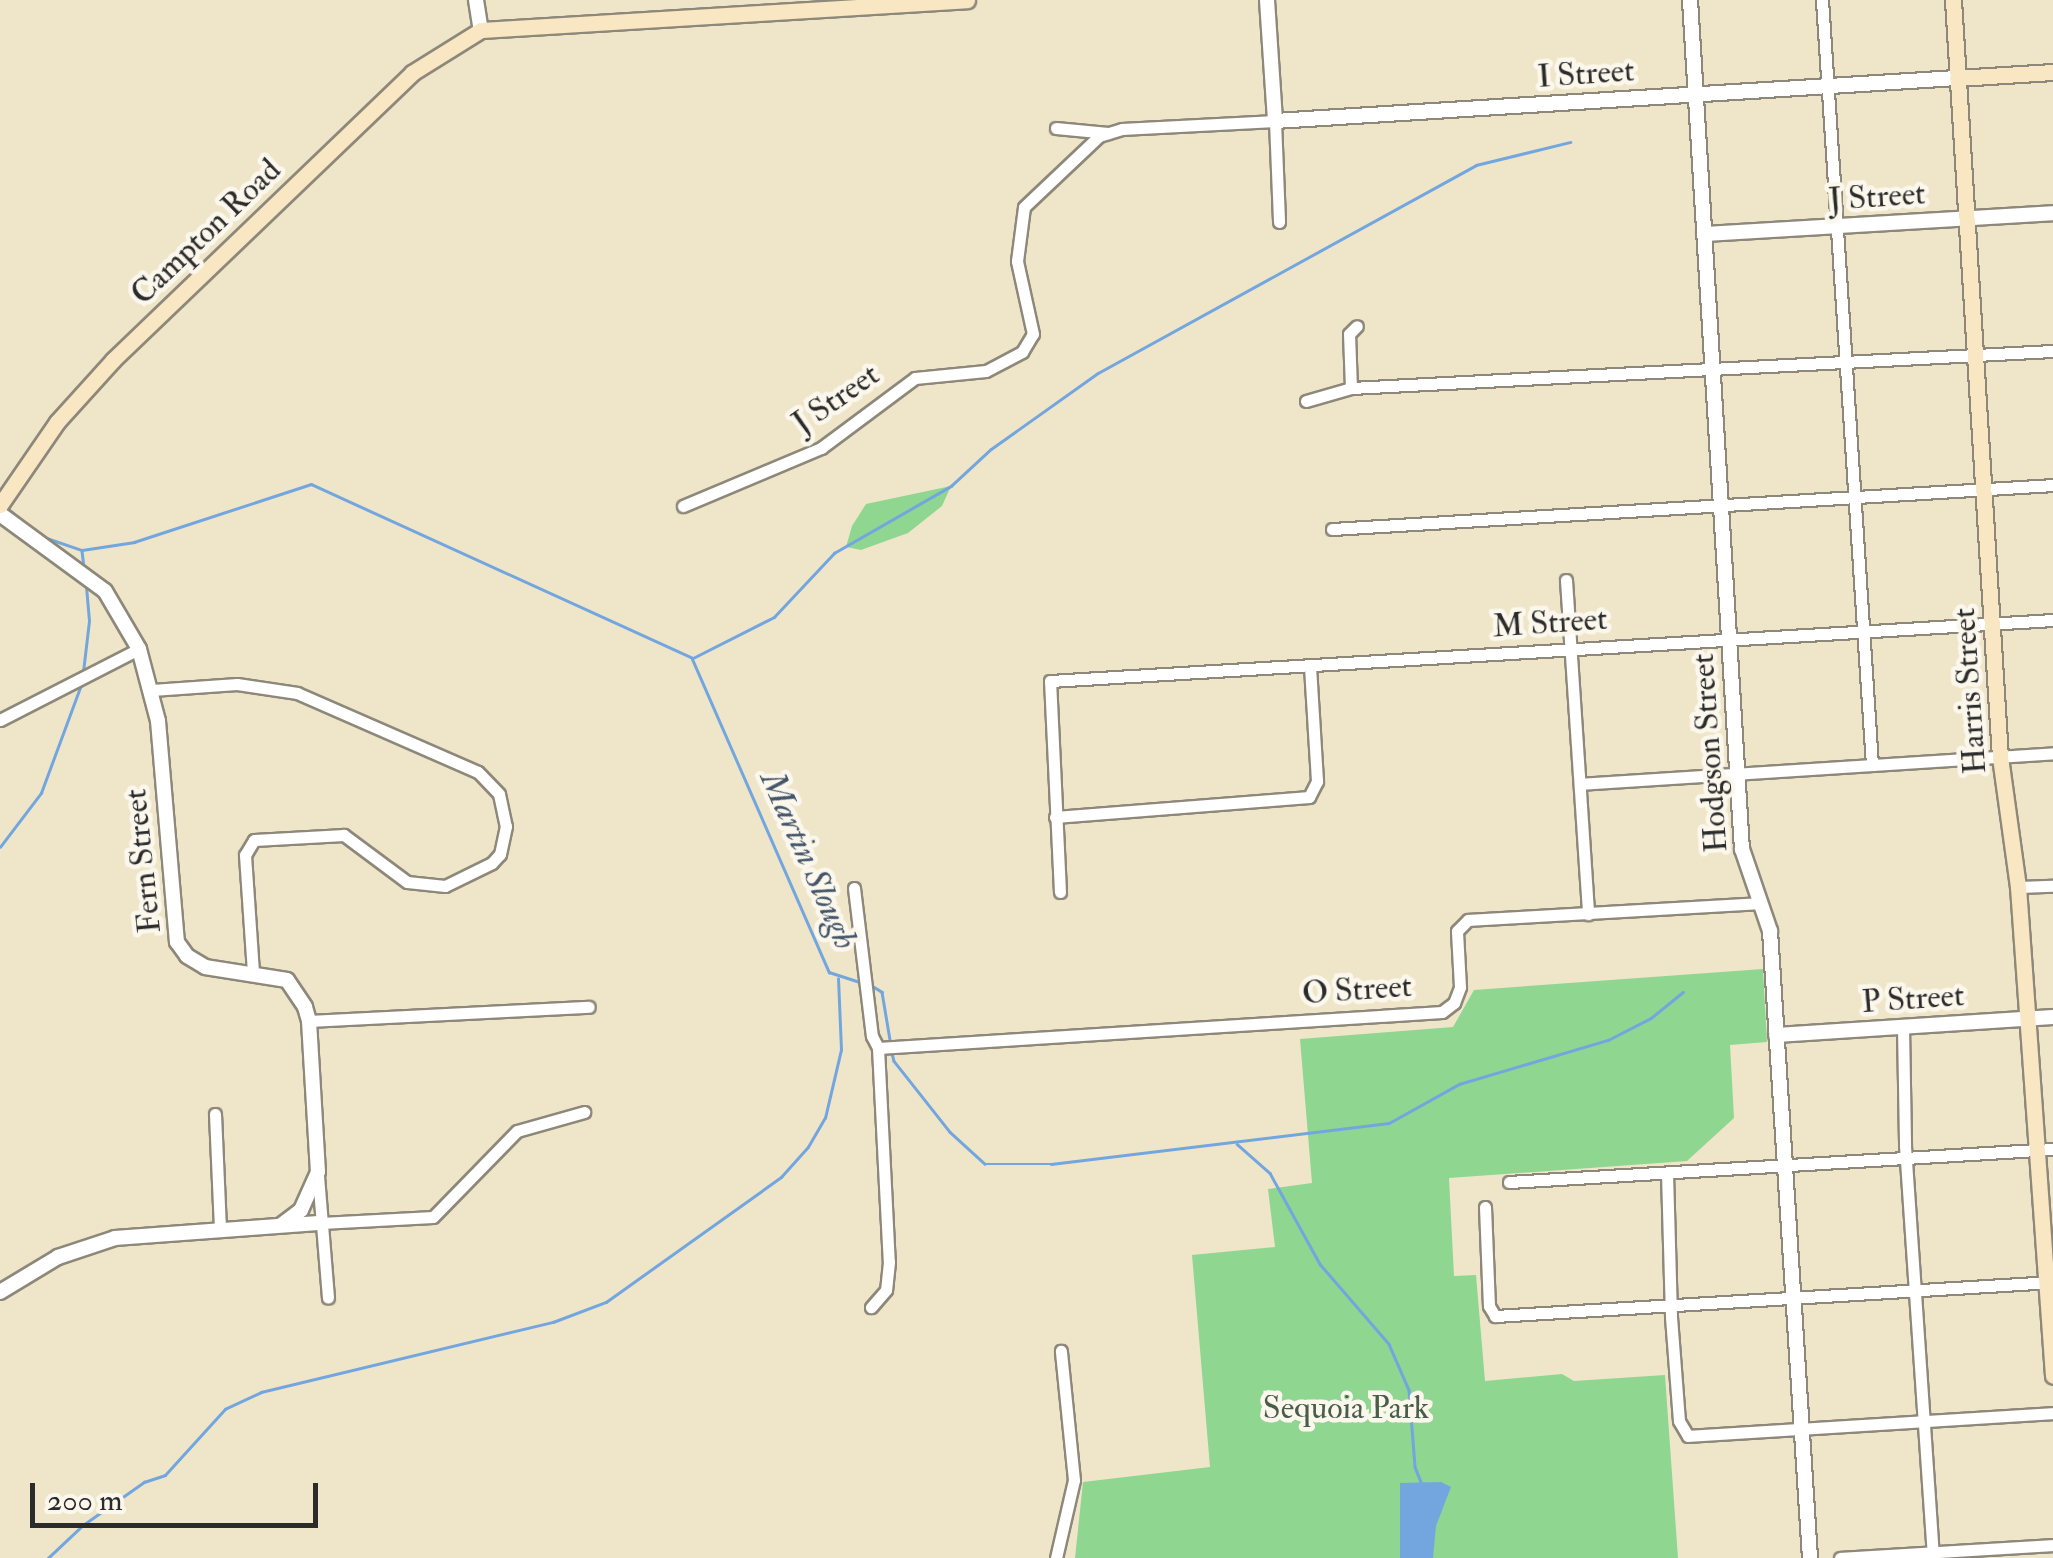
<!DOCTYPE html>
<html>
<head>
<meta charset="utf-8">
<style>
  body { margin:0 }
  #map { position:relative; width:2053px; height:1558px; overflow:hidden; background:#efe6c9; font-family:"IM FELL Double Pica",serif }
  div>[style] { position:absolute }
  .green>* { inset:0; background:#8fd691 }
  .water>* { inset:0; background:#73a6df }
  .stream>* { height:2.5px; margin:-1.25px; padding:0 1.25px; transform-origin:1.25px; border-radius:1.25px; background:#73a6df }
  .roads { filter:drop-shadow(2px 0 #8d887a) drop-shadow(-2px 0 #8d887a) drop-shadow(0 2px #8d887a) drop-shadow(0 -2px #8d887a) }
  .minor>* { height:11px; margin:-5.5px; padding:0 5.5px; transform-origin:5.5px; border-radius:5.5px; background:#fff }
  .tertiary>* { height:14px; margin:-7px; padding:0 7px; transform-origin:7px; border-radius:7px; background:#fff }
  .secondary>* { height:15px; margin:-7.5px; padding:0 7.5px; transform-origin:7.5px; border-radius:7.5px; background:#f9e7c3 }
  span { translate:-50% -50%; white-space:nowrap; text-align:center; line-height:1.15; -webkit-text-stroke:9px #fbf7ec; paint-order:stroke }
  .street-label { font-size:32px; color:#2b2b2b }
  .park-label { font-size:32px; color:#495e4a }
  .water-label { font-size:35px; color:#44566a; font-style:italic }
  .scale { position:absolute; left:30px; top:1483px; width:288px; height:45px; box-sizing:border-box; border:5px solid #2b2b2b; border-top:0; padding-left:12px; font-size:30px; line-height:35px; white-space:nowrap; color:#2b2b2b; -webkit-text-stroke:8px #fbf7ec; paint-order:stroke }
</style>
</head>
<body>
<div id="map">
  <div class="green">
    <i style="clip-path:polygon(951px 486px,942px 506px,908px 533px,861px 550px,846px 547px,852px 526px,866px 504px)"></i>
    <i style="clip-path:polygon(1763px 969px,1767px 1042px,1730px 1045px,1734px 1118px,1687px 1161px,1449px 1178px,1454px 1276px,1476px 1275px,1485px 1381px,1562px 1374px,1574px 1381px,1665px 1375px,1678px 1558px,1075px 1558px,1083px 1482px,1210px 1467px,1192px 1255px,1275px 1247px,1268px 1189px,1312px 1183px,1300px 1039px,1453px 1027px,1474px 990px)"></i>
  </div>
  <div class="water">
    <i style="clip-path:polygon(1441px 1482px,1451px 1487px,1436px 1526px,1433px 1558px,1400px 1558px,1400px 1483px)"></i>
  </div>
  <div class="stream">
    <i style="left:5px;top:506px;width:47px;rotate:39.8deg"></i>
    <i style="left:41px;top:536px;width:43px;rotate:18.9deg"></i>
    <i style="left:82px;top:550px;width:53px;rotate:-8.7deg"></i>
    <i style="left:134px;top:542px;width:186px;rotate:-18.1deg"></i>
    <i style="left:311px;top:484px;width:419px;rotate:24.5deg"></i>
    <i style="left:692px;top:658px;width:343px;rotate:66.4deg"></i>
    <i style="left:829px;top:972px;width:32px;rotate:18deg"></i>
    <i style="left:82px;top:551px;width:17px;rotate:83deg"></i>
    <i style="left:693px;top:658px;width:91px;rotate:-26.8deg"></i>
    <i style="left:774px;top:617px;width:88px;rotate:-46.8deg"></i>
    <i style="left:834px;top:553px;width:135px;rotate:-29.8deg"></i>
    <i style="left:951px;top:486px;width:54px;rotate:-42.8deg"></i>
    <i style="left:991px;top:449px;width:131px;rotate:-35.4deg"></i>
    <i style="left:1098px;top:373px;width:431px;rotate:-28.8deg"></i>
    <i style="left:1476px;top:165px;width:97px;rotate:-13.7deg"></i>
    <i style="left:83px;top:672px;width:51px;rotate:-83.3deg"></i>
    <i style="left:89px;top:621px;width:35px;rotate:-95deg"></i>
    <i style="left:0;top:847px;width:68px;rotate:-52.8deg"></i>
    <i style="left:41px;top:793px;width:115px;rotate:-69.7deg"></i>
    <i style="left:871px;top:985px;width:13px;rotate:32deg"></i>
    <i style="left:882px;top:992px;width:49px;rotate:80.5deg"></i>
    <i style="left:892px;top:1053px;width:8px;rotate:76deg"></i>
    <i style="left:894px;top:1061px;width:90px;rotate:51.7deg"></i>
    <i style="left:950px;top:1132px;width:47px;rotate:42.4deg"></i>
    <i style="left:985px;top:1164px;width:66px"></i>
    <i style="left:1051px;top:1164px;width:340px;rotate:-6.9deg"></i>
    <i style="left:1389px;top:1123px;width:80px;rotate:-29.1deg"></i>
    <i style="left:1459px;top:1084px;width:155px;rotate:-16.5deg"></i>
    <i style="left:1608px;top:1040px;width:48px;rotate:-27.1deg"></i>
    <i style="left:1651px;top:1018px;width:41px;rotate:-39.1deg"></i>
    <i style="left:1237px;top:1144px;width:44px;rotate:41.3deg"></i>
    <i style="left:1270px;top:1173px;width:104px;rotate:61.2deg"></i>
    <i style="left:1320px;top:1264px;width:106px;rotate:49.2deg"></i>
    <i style="left:1389px;top:1344px;width:50px;rotate:66.5deg"></i>
    <i style="left:1409px;top:1390px;width:77px;rotate:85.5deg"></i>
    <i style="left:1415px;top:1467px;width:16px;rotate:68deg"></i>
    <i style="left:48px;top:1558px;width:48px;rotate:-43.3deg"></i>
    <i style="left:83px;top:1525px;width:75px;rotate:-35.2deg"></i>
    <i style="left:144px;top:1482px;width:22px;rotate:-18deg"></i>
    <i style="left:165px;top:1475px;width:89px;rotate:-47.7deg"></i>
    <i style="left:225px;top:1409px;width:40px;rotate:-25deg"></i>
    <i style="left:261px;top:1392px;width:300px;rotate:-13.5deg"></i>
    <i style="left:553px;top:1322px;width:57px;rotate:-20.7deg"></i>
    <i style="left:606px;top:1302px;width:215px;rotate:-35.5deg"></i>
    <i style="left:781px;top:1177px;width:40px;rotate:-48deg"></i>
    <i style="left:808px;top:1147px;width:34px;rotate:-60deg"></i>
    <i style="left:825px;top:1118px;width:70px;rotate:-76.8deg"></i>
    <i style="left:841px;top:1050px;width:71px;rotate:-92.4deg"></i>
  </div>
  <div class="roads">
    <div class="minor">
      <i style="left:1822px;top:0;width:767px;rotate:86.26deg"></i>
      <i style="left:1056px;top:128px;width:52px;rotate:5.5deg"></i>
      <i style="left:1351px;top:388px;width:54px;rotate:-92.1deg"></i>
      <i style="left:1349px;top:334px;width:11px;rotate:-45deg"></i>
      <i style="left:1306px;top:401px;width:47px;rotate:-16.1deg"></i>
      <i style="left:1351px;top:388px;width:703px;rotate:-3.02deg"></i>
      <i style="left:683px;top:506px;width:150px;rotate:-22.8deg"></i>
      <i style="left:821px;top:448px;width:117px;rotate:-36.7deg"></i>
      <i style="left:915px;top:378px;width:71px;rotate:-5.6deg"></i>
      <i style="left:986px;top:371px;width:41px;rotate:-27.8deg"></i>
      <i style="left:1022px;top:352px;width:21px;rotate:-59deg"></i>
      <i style="left:1033px;top:334px;width:75px;rotate:-102.4deg"></i>
      <i style="left:1017px;top:261px;width:54px;rotate:-82.6deg"></i>
      <i style="left:1024px;top:207px;width:103px;rotate:-43.4deg"></i>
      <i style="left:1099px;top:136px;width:24px;rotate:-17deg"></i>
      <i style="left:1122px;top:129px;width:153px;rotate:-3deg"></i>
      <i style="left:1275px;top:121px;width:101px;rotate:87.7deg"></i>
      <i style="left:1332px;top:529px;width:722px;rotate:-3.49deg"></i>
      <i style="left:1566px;top:580px;width:335px;rotate:86.2deg"></i>
      <i style="left:152px;top:690px;width:85px;rotate:-4deg"></i>
      <i style="left:237px;top:684px;width:61px;rotate:8.5deg"></i>
      <i style="left:297px;top:693px;width:197px;rotate:23.6deg"></i>
      <i style="left:478px;top:772px;width:30px;rotate:46deg"></i>
      <i style="left:499px;top:794px;width:33px;rotate:78deg"></i>
      <i style="left:506px;top:826px;width:29px;rotate:102deg"></i>
      <i style="left:500px;top:854px;width:12px;rotate:132deg"></i>
      <i style="left:492px;top:863px;width:52px;rotate:153.9deg"></i>
      <i style="left:445px;top:886px;width:38px;rotate:-174deg"></i>
      <i style="left:407px;top:882px;width:79px;rotate:-143.3deg"></i>
      <i style="left:344px;top:835px;width:90px;rotate:176.8deg"></i>
      <i style="left:254px;top:840px;width:17px;rotate:121deg"></i>
      <i style="left:245px;top:855px;width:117px;rotate:86.1deg"></i>
      <i style="left:0;top:720px;width:156px;rotate:-27.1deg"></i>
      <i style="left:1580px;top:784px;width:474px;rotate:-3.7deg"></i>
      <i style="left:1055px;top:817px;width:255px;rotate:-4.5deg"></i>
      <i style="left:1309px;top:797px;width:18px;rotate:-63deg"></i>
      <i style="left:1317px;top:781px;width:116px;rotate:-93.5deg"></i>
      <i style="left:2018px;top:887px;width:35px;rotate:-2deg"></i>
      <i style="left:854px;top:888px;width:149px;rotate:83.1deg"></i>
      <i style="left:872px;top:1036px;width:13px;rotate:63deg"></i>
      <i style="left:878px;top:1048px;width:214px;rotate:87.1deg"></i>
      <i style="left:889px;top:1262px;width:28px;rotate:96deg"></i>
      <i style="left:886px;top:1290px;width:23px;rotate:131deg"></i>
      <i style="left:1060px;top:892px;width:211px;rotate:-92.7deg"></i>
      <i style="left:1050px;top:681px;width:1005px;rotate:-3.48deg"></i>
      <i style="left:309px;top:1021px;width:280px;rotate:-2.9deg"></i>
      <i style="left:1903px;top:1027px;width:119px;rotate:89deg"></i>
      <i style="left:1905px;top:1146px;width:413px;rotate:86.1deg"></i>
      <i style="left:878px;top:1048px;width:565px;rotate:-3.65deg"></i>
      <i style="left:1442px;top:1012px;width:15px;rotate:-37deg"></i>
      <i style="left:1454px;top:1003px;width:17px;rotate:-69deg"></i>
      <i style="left:1460px;top:987px;width:56px;rotate:-93.1deg"></i>
      <i style="left:1457px;top:931px;width:16px;rotate:-45deg"></i>
      <i style="left:1468px;top:920px;width:293px;rotate:-3.3deg"></i>
      <i style="left:215px;top:1114px;width:115px;rotate:87.5deg"></i>
      <i style="left:1667px;top:1173px;width:144px;rotate:88.4deg"></i>
      <i style="left:1671px;top:1317px;width:104px;rotate:85.6deg"></i>
      <i style="left:1679px;top:1421px;width:17px;rotate:59deg"></i>
      <i style="left:1688px;top:1436px;width:366px;rotate:-3.6deg"></i>
      <i style="left:318px;top:1176px;width:122px;rotate:85.3deg"></i>
      <i style="left:1509px;top:1182px;width:545px;rotate:-3.47deg"></i>
      <i style="left:1485px;top:1207px;width:99px;rotate:87.7deg"></i>
      <i style="left:1489px;top:1306px;width:12px;rotate:59deg"></i>
      <i style="left:1495px;top:1316px;width:559px;rotate:-3.49deg"></i>
      <i style="left:321px;top:1223px;width:112px;rotate:-3.1deg"></i>
      <i style="left:433px;top:1217px;width:120px;rotate:-45.7deg"></i>
      <i style="left:517px;top:1131px;width:70px;rotate:-15.8deg"></i>
      <i style="left:1056px;top:1558px;width:80px;rotate:-77deg"></i>
      <i style="left:1074px;top:1480px;width:130px;rotate:-95.8deg"></i>
      <i style="left:1840px;top:1558px;width:213px;rotate:-3.5deg"></i>
    </div>
    <div class="tertiary">
      <i style="left:476px;top:0;width:30px;rotate:81deg"></i>
      <i style="left:1267px;top:0;width:121px;rotate:86.2deg"></i>
      <i style="left:1275px;top:121px;width:683px;rotate:-3.61deg"></i>
      <i style="left:1690px;top:0;width:851px;rotate:86.5deg"></i>
      <i style="left:1742px;top:849px;width:87px;rotate:71.1deg"></i>
      <i style="left:1770px;top:931px;width:628px;rotate:86.35deg"></i>
      <i style="left:1704px;top:234px;width:350px;rotate:-3.4deg"></i>
      <i style="left:0;top:514px;width:130px;rotate:36.3deg"></i>
      <i style="left:105px;top:591px;width:67px;rotate:59.6deg"></i>
      <i style="left:139px;top:649px;width:74px;rotate:75.2deg"></i>
      <i style="left:158px;top:721px;width:222px;rotate:85.1deg"></i>
      <i style="left:177px;top:942px;width:17px;rotate:54deg"></i>
      <i style="left:187px;top:956px;width:21px;rotate:31deg"></i>
      <i style="left:205px;top:967px;width:83px;rotate:9deg"></i>
      <i style="left:287px;top:980px;width:32px;rotate:56deg"></i>
      <i style="left:305px;top:1007px;width:15px;rotate:74deg"></i>
      <i style="left:309px;top:1021px;width:151px;rotate:86.6deg"></i>
      <i style="left:318px;top:1172px;width:42px;rotate:114.1deg"></i>
      <i style="left:301px;top:1210px;width:25px;rotate:143deg"></i>
      <i style="left:1776px;top:1035px;width:278px;rotate:-3.7deg"></i>
      <i style="left:0;top:1292px;width:68px;rotate:-31.1deg"></i>
      <i style="left:58px;top:1257px;width:60px;rotate:-18.4deg"></i>
      <i style="left:115px;top:1238px;width:207px;rotate:-4.2deg"></i>
    </div>
    <div class="secondary">
      <i style="left:1953px;top:0;width:758px;rotate:86.45deg"></i>
      <i style="left:2000px;top:757px;width:131px;rotate:82.1deg"></i>
      <i style="left:2018px;top:887px;width:490px;rotate:85.9deg"></i>
      <i style="left:1957px;top:78px;width:96px;rotate:-3.6deg"></i>
      <i style="left:0;top:505px;width:101px;rotate:-55.5deg"></i>
      <i style="left:57px;top:422px;width:84px;rotate:-47.9deg"></i>
      <i style="left:113px;top:360px;width:414px;rotate:-43.8deg"></i>
      <i style="left:412px;top:73px;width:81px;rotate:-31.9deg"></i>
      <i style="left:481px;top:30px;width:487px;rotate:-3.5deg"></i>
    </div>
  </div>
  <div class="street-label">
    <span style="left:1586px;top:74px;rotate:-4deg">I Street</span>
    <span style="left:1877px;top:197px;rotate:-4deg">J Street</span>
    <span style="left:206px;top:232px;rotate:-44deg">Campton Road</span>
    <span style="left:836px;top:399px;rotate:-35deg">J Street</span>
    <span style="left:1550px;top:623px;rotate:-4deg">M Street</span>
    <span style="left:1970px;top:691px;rotate:-94deg">Harris Street</span>
    <span style="left:1710px;top:753px;rotate:-94deg">Hodgson Street</span>
    <span style="left:143px;top:861px;rotate:-96deg">Fern Street</span>
    <span style="left:1357px;top:990px;rotate:-4deg">O Street</span>
    <span style="left:1913px;top:999px;rotate:-4deg">P Street</span>
  </div>
  <div class="park-label">
    <span style="left:1346px;top:1408px">Sequoia Park</span>
  </div>
  <div class="water-label">
    <span style="left:809px;top:860px;rotate:66deg">Martin Slough</span>
  </div>
  <div class="scale">200 m</div>
</div>
</body>
</html>
